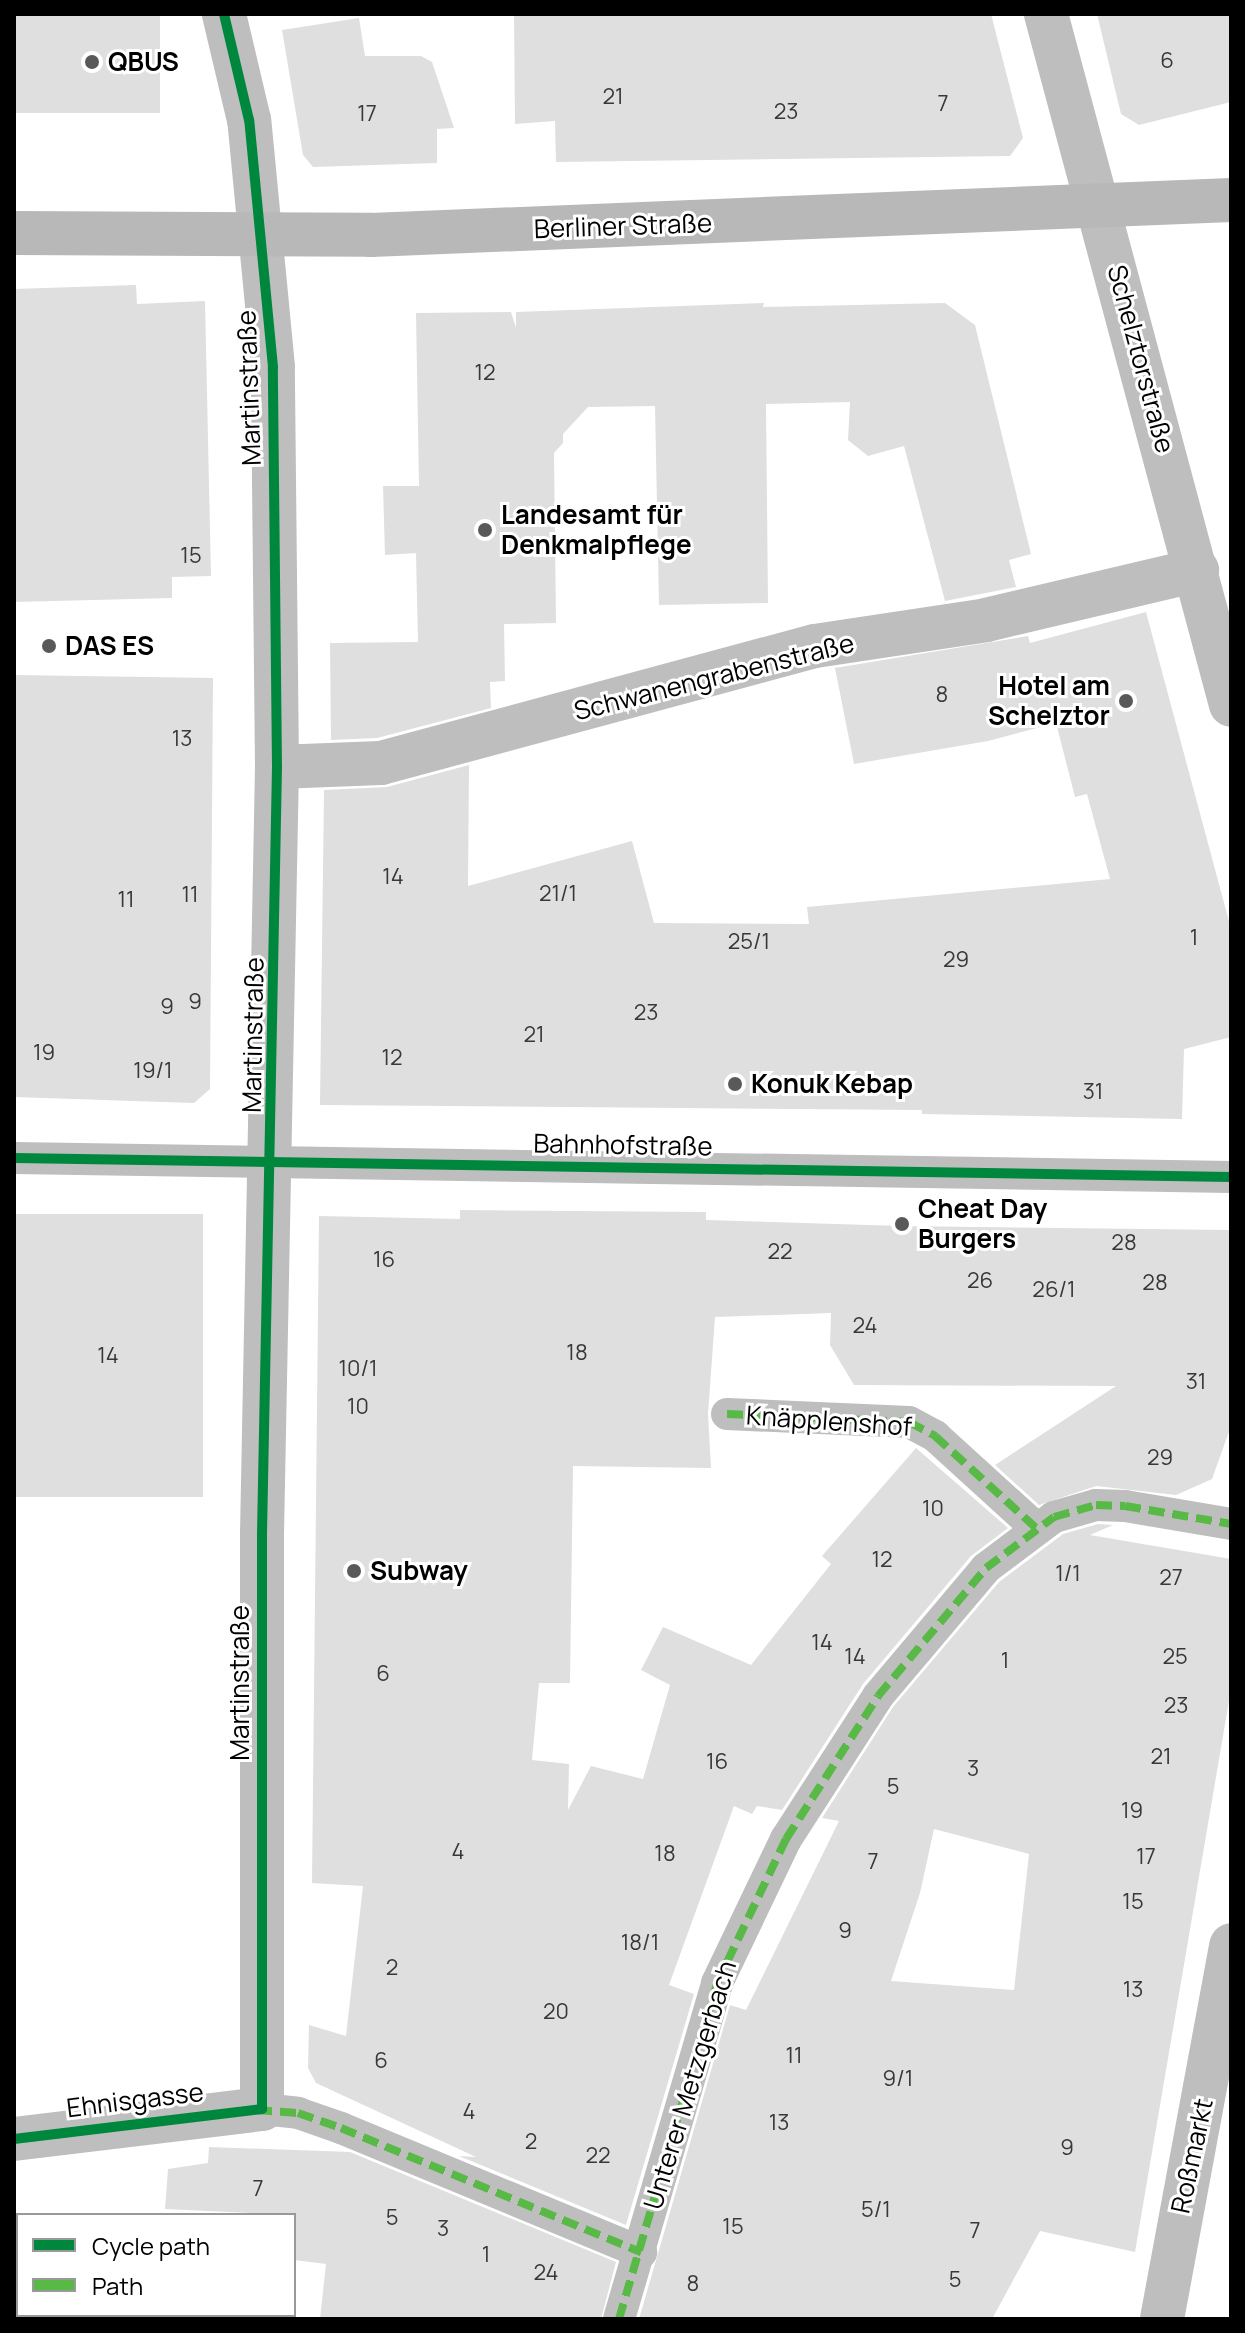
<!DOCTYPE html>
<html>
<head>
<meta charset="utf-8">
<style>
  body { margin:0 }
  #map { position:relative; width:1245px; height:2333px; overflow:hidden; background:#fff; font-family:Manrope,sans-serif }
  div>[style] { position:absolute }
  .building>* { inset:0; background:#dfdfdf; transform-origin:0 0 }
  .pedestrian>* { height:32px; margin:-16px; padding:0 16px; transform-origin:16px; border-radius:16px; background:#bebebe }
  .minor>* { height:44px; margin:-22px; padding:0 22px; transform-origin:22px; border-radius:22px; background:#bebebe }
  .secondary>* { height:44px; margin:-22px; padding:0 22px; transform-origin:22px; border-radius:22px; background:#b8b8b8 }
  .quiet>* { height:8px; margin-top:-4px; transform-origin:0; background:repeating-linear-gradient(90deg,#58b947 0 16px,transparent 0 24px) }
  .cycleway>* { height:10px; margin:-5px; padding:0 5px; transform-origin:5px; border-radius:5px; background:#00873e }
  .dots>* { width:22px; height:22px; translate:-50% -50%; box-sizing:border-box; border:4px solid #fff; border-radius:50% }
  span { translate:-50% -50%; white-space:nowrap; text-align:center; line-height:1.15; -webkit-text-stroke:6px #fff; paint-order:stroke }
  .number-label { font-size:22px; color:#383838 }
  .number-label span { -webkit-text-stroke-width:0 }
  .poi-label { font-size:26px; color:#000; font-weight:700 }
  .left { translate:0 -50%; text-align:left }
  .right { translate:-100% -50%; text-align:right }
  .street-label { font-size:26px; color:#000 }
  .frame { position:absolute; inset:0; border:16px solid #000; pointer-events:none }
  .legend { position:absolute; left:16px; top:2213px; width:280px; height:104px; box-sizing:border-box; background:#fff; border:2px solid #999; margin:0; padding:10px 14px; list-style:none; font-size:24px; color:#000 }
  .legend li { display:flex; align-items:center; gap:16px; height:40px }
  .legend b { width:40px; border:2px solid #999 }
</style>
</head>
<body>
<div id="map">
  <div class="building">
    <i style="left:14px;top:14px;width:146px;height:99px"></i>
    <i style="clip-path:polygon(514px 14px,991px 14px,1023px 138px,1010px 156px,556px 162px,555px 121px,515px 124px)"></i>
    <i style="clip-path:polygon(1097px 14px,1231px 14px,1231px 102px,1139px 125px,1121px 114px)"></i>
    <i style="clip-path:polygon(359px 18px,365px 56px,421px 56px,432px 62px,454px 128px,437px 129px,437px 163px,313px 167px,303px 155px,282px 30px)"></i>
    <i style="clip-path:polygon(136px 285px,137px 304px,205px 301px,211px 576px,172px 577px,172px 598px,14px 602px,14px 289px)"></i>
    <i style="clip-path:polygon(764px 303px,763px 307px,945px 303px,975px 325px,1031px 554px,1009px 560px,1016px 587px,945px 601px,904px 446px,868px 456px,848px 440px,850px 402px,766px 404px,768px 603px,659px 605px,655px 406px,588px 407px,563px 434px,563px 443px,554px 453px,556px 623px,504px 624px,505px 681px,490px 682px,491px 708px,377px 738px,331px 740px,330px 643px,418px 642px,416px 553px,385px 555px,383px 486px,419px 486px,416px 313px,511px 312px,516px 328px,516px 312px)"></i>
    <i style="clip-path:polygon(1146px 612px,1231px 929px,1231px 1037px,1184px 1049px,1182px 1119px,922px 1114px,922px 1110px,320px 1105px,324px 790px,387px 787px,469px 765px,468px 886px,632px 841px,654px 923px,809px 924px,807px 907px,1110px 879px,1087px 794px,1075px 797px,1056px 723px,988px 741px,854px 764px,835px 668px,1028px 636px,1030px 643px)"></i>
    <i style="clip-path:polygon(14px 675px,213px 678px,210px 1089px,194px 1103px,14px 1097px)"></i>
    <i style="clip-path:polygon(460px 1210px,706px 1212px,706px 1220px,902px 1226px,1231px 1230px,1231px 1426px,1212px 1479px,1176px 1495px,1096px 1486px,1039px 1505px,995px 1465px,1116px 1386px,854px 1385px,830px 1345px,831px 1313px,715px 1317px,708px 1414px,711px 1468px,573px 1466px,570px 1683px,539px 1683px,532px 1760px,569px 1764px,568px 1810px,591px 1766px,643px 1779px,670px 1685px,641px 1670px,663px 1627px,751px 1665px,831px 1564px,822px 1556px,916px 1448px,1008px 1528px,971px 1556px,863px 1684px,782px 1810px,757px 1806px,752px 1814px,734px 1806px,669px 1985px,694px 1994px,626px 2225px,459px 2156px,476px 2157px,316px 2083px,308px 2068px,309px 2025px,346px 2036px,363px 1886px,312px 1883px,319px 1216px,460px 1219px)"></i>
    <i style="left:14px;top:1214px;width:189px;height:283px"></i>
    <i style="clip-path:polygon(evenodd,1098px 1524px,1113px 1525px,1090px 1535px,1231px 1559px,1231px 1689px,1135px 2252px,1040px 2231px,992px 2319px,639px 2319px,730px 2005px,746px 2010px,839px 1821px,822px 1818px,893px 1707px,999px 1582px,1063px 1534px,1098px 1524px,934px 1829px,1029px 1854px,1014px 1990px,891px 1981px,920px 1893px,934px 1829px)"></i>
    <i style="clip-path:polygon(209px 2147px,350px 2152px,616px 2262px,601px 2319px,320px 2319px,326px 2264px,294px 2260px,294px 2215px,165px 2209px,168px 2169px,208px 2163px)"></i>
  </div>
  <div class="pedestrian">
    <i style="left:14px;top:1158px;width:1217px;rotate:0.89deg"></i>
    <i style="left:727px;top:1414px;width:182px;rotate:2.5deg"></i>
    <i style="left:909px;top:1422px;width:30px;rotate:28deg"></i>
    <i style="left:935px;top:1436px;width:137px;rotate:42.3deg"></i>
    <i style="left:262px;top:2109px;width:36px;rotate:6deg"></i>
    <i style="left:298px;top:2113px;width:46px;rotate:19.2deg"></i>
    <i style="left:341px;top:2128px;width:325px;rotate:22.5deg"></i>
    <i style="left:619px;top:2319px;width:350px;rotate:-73.7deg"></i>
    <i style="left:717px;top:1983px;width:160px;rotate:-64.4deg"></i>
    <i style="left:786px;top:1839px;width:170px;rotate:-57.2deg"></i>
    <i style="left:878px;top:1696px;width:167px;rotate:-49.8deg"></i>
    <i style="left:986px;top:1568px;width:85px;rotate:-36.9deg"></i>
    <i style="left:1054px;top:1517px;width:44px;rotate:-15.9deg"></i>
    <i style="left:1096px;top:1505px;width:29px;rotate:2deg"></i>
    <i style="left:1125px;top:1506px;width:108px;rotate:9.6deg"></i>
  </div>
  <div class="minor">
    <i style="left:1046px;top:14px;width:715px;rotate:75.01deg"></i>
    <i style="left:277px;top:767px;width:104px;rotate:-2.2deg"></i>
    <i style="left:381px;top:763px;width:449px;rotate:-15.1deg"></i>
    <i style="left:815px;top:646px;width:173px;rotate:-8.6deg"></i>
    <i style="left:986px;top:620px;width:217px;rotate:-13.3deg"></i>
    <i style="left:14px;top:2139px;width:250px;rotate:-6.9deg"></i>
    <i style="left:262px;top:2109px;width:575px;rotate:-90deg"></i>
    <i style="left:262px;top:1534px;width:767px;rotate:-88.88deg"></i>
    <i style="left:277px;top:767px;width:400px;rotate:-90.6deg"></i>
    <i style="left:273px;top:367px;width:248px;rotate:-95.5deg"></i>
    <i style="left:249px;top:120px;width:109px;rotate:-103.3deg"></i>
    <i style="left:1162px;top:2319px;width:380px;rotate:-79.5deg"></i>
  </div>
  <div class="secondary">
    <i style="left:14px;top:233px;width:357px;rotate:0.3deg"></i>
    <i style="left:371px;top:235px;width:861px;rotate:-2.33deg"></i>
  </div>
  <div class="quiet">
    <i style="left:727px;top:1414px;width:182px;rotate:2.5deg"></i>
    <i style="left:909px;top:1422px;width:30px;rotate:28deg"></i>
    <i style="left:935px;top:1436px;width:137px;rotate:42.3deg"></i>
    <i style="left:256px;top:2110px;width:42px;rotate:4.1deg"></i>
    <i style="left:298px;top:2113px;width:46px;rotate:19.2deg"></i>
    <i style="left:341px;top:2128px;width:325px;rotate:22.5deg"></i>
    <i style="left:619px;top:2319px;width:350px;rotate:-73.7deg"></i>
    <i style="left:717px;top:1983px;width:160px;rotate:-64.4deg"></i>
    <i style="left:786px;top:1839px;width:170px;rotate:-57.2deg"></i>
    <i style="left:878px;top:1696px;width:167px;rotate:-49.8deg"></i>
    <i style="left:986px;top:1568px;width:85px;rotate:-36.9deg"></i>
    <i style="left:1054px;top:1517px;width:44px;rotate:-15.9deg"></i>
    <i style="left:1096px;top:1505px;width:29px;rotate:2deg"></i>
    <i style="left:1125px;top:1506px;width:108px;rotate:9.6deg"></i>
  </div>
  <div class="cycleway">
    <i style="left:14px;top:1158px;width:1217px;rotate:0.89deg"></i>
    <i style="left:14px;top:2139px;width:250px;rotate:-6.9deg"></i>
    <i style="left:262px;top:2109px;width:575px;rotate:-90deg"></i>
    <i style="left:262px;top:1534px;width:767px;rotate:-88.88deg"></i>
    <i style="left:277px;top:767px;width:400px;rotate:-90.6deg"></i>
    <i style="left:273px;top:367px;width:248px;rotate:-95.5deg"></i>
    <i style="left:249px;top:120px;width:109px;rotate:-103.3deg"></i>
  </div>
  <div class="dots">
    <i style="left:92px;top:62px;background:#595959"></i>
    <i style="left:485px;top:530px;background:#595959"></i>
    <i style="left:49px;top:646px;background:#595959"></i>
    <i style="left:1126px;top:701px;background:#595959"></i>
    <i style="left:735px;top:1084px;background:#595959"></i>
    <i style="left:902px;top:1224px;background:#595959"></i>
    <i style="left:354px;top:1571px;background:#595959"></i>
  </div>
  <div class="number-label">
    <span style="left:1167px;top:61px">6</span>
    <span style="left:613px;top:97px">21</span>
    <span style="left:943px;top:104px">7</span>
    <span style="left:786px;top:112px">23</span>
    <span style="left:367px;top:114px">17</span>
    <span style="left:485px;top:373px">12</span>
    <span style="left:191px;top:556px">15</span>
    <span style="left:942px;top:695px">8</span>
    <span style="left:182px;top:739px">13</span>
    <span style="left:393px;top:877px">14</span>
    <span style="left:558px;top:894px">21/1</span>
    <span style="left:190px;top:895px">11</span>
    <span style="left:126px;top:900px">11</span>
    <span style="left:1194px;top:938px">1</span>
    <span style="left:749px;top:942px">25/1</span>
    <span style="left:956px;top:960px">29</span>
    <span style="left:195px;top:1002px">9</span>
    <span style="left:167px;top:1007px">9</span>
    <span style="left:646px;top:1013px">23</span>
    <span style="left:534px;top:1035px">21</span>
    <span style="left:44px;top:1053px">19</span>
    <span style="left:392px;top:1058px">12</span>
    <span style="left:153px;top:1071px">19/1</span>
    <span style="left:1093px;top:1092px">31</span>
    <span style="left:1124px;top:1243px">28</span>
    <span style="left:780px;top:1252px">22</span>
    <span style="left:384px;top:1260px">16</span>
    <span style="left:980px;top:1281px">26</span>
    <span style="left:1155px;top:1283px">28</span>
    <span style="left:1054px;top:1290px">26/1</span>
    <span style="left:865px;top:1326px">24</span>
    <span style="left:577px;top:1353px">18</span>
    <span style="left:108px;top:1356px">14</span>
    <span style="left:358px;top:1369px">10/1</span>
    <span style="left:1196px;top:1382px">31</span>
    <span style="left:358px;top:1407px">10</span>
    <span style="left:1160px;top:1458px">29</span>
    <span style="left:933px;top:1509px">10</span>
    <span style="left:882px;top:1560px">12</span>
    <span style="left:1068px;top:1574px">1/1</span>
    <span style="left:1171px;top:1578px">27</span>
    <span style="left:822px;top:1643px">14</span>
    <span style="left:855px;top:1657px">14</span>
    <span style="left:1175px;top:1657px">25</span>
    <span style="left:1005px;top:1661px">1</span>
    <span style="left:383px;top:1674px">6</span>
    <span style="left:1176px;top:1706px">23</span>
    <span style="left:1161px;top:1757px">21</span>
    <span style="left:717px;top:1762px">16</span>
    <span style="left:973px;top:1769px">3</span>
    <span style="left:893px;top:1787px">5</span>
    <span style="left:1132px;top:1811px">19</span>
    <span style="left:458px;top:1852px">4</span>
    <span style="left:665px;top:1854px">18</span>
    <span style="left:1146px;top:1857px">17</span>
    <span style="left:873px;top:1862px">7</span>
    <span style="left:1133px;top:1902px">15</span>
    <span style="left:845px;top:1931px">9</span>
    <span style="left:640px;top:1943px">18/1</span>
    <span style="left:392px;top:1968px">2</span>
    <span style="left:1133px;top:1990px">13</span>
    <span style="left:556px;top:2012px">20</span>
    <span style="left:794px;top:2056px">11</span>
    <span style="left:381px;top:2061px">6</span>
    <span style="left:898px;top:2079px">9/1</span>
    <span style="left:469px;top:2112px">4</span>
    <span style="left:779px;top:2123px">13</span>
    <span style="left:531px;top:2142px">2</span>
    <span style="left:1067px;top:2148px">9</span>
    <span style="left:598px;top:2156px">22</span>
    <span style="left:258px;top:2189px">7</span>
    <span style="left:876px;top:2210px">5/1</span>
    <span style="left:392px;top:2218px">5</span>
    <span style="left:733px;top:2227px">15</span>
    <span style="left:443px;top:2229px">3</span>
    <span style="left:975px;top:2231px">7</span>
    <span style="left:486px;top:2255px">1</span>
    <span style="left:546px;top:2273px">24</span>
    <span style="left:955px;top:2280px">5</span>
    <span style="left:693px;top:2284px">8</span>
  </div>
  <div class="poi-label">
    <span class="left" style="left:108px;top:62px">QBUS</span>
    <span class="left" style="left:501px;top:530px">Landesamt für<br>Denkmalpflege</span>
    <span class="left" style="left:65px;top:646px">DAS ES</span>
    <span class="right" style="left:1110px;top:701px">Hotel am<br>Schelztor</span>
    <span class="left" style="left:751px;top:1084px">Konuk Kebap</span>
    <span class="left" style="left:918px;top:1224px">Cheat Day<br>Burgers</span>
    <span class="left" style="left:370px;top:1571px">Subway</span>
  </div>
  <div class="street-label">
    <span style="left:623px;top:226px;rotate:-2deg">Berliner Straße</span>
    <span style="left:1141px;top:359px;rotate:75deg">Schelztorstraße</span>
    <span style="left:249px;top:388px;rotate:-92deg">Martinstraße</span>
    <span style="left:714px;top:677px;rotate:-14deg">Schwanengrabenstraße</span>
    <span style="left:253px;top:1035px;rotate:-89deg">Martinstraße</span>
    <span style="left:623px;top:1145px;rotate:1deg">Bahnhofstraße</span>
    <span style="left:829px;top:1421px;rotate:4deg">Knäpplenshof</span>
    <span style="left:240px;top:1683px;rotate:-90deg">Martinstraße</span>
    <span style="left:690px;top:2085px;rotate:-73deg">Unterer Metzgerbach</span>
    <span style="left:135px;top:2100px;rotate:-7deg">Ehnisgasse</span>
    <span style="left:1192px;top:2156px;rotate:-78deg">Roßmarkt</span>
  </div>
  <div class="frame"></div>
  <ul class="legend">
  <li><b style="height:10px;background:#00873e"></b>Cycle path</li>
  <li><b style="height:10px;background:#58b947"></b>Path</li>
  </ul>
</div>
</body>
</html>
